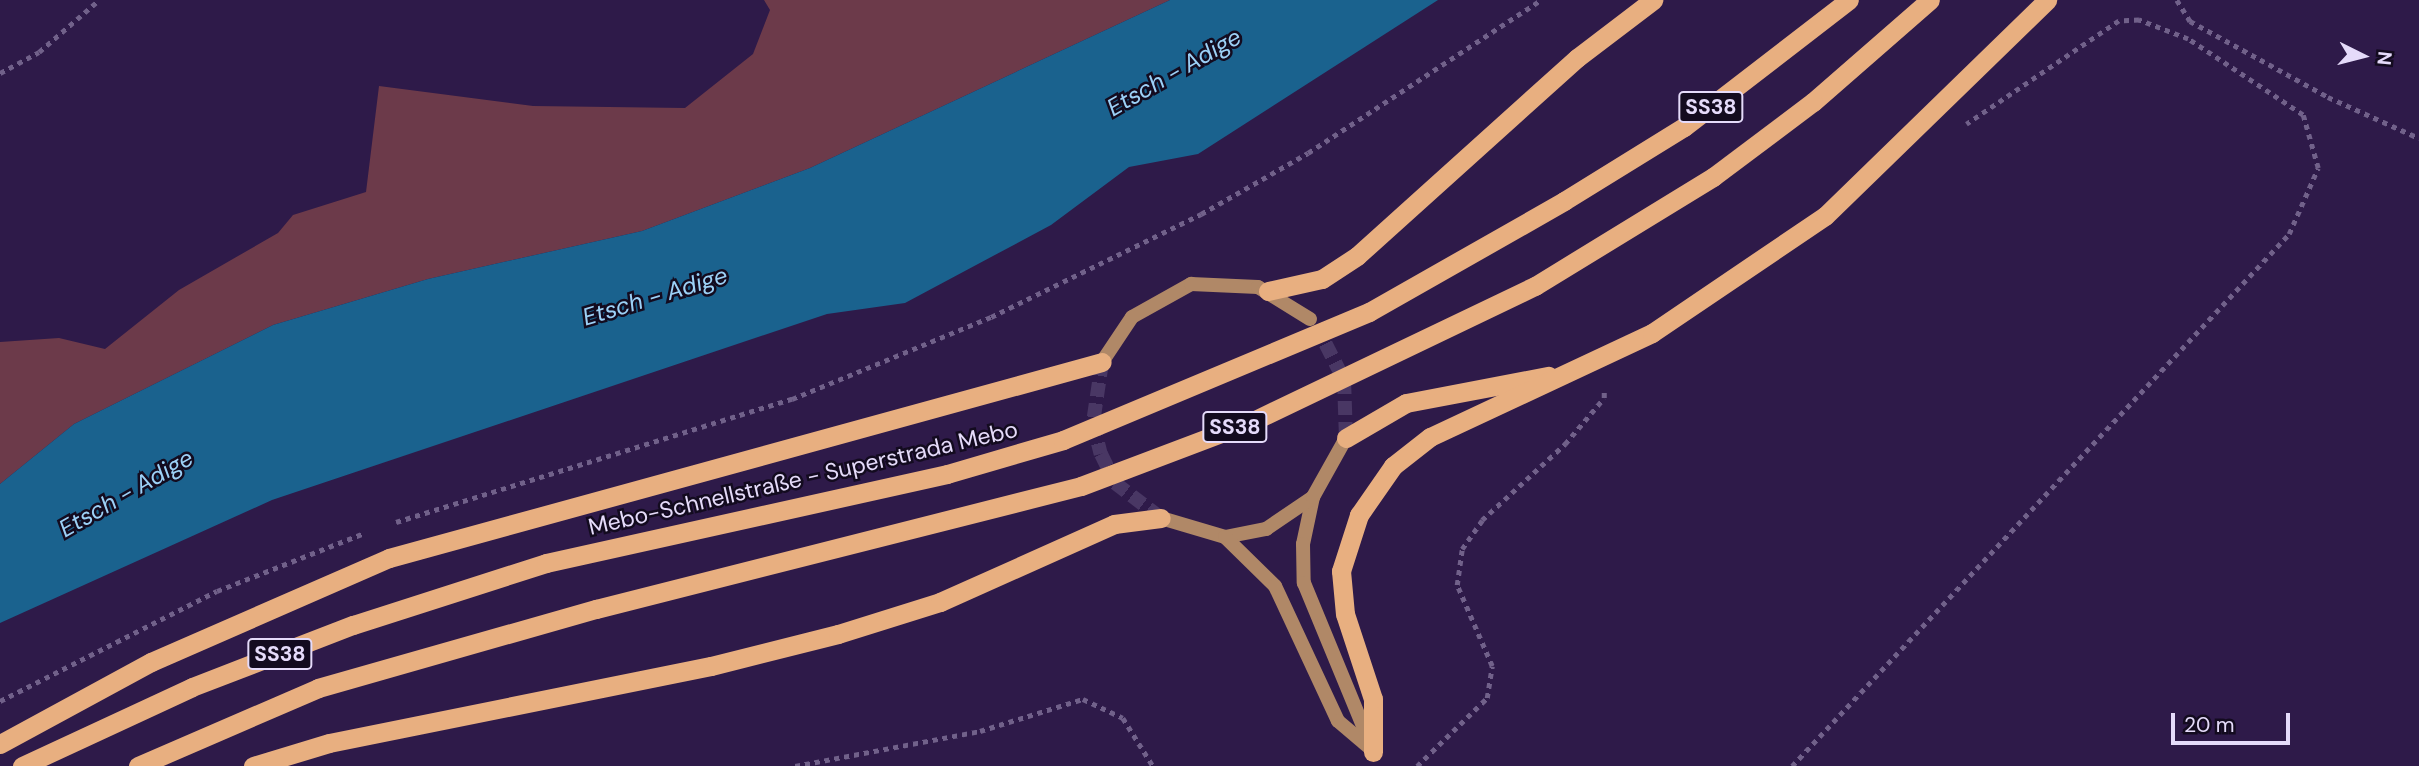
<!DOCTYPE html>
<html>
<head>
<meta charset="utf-8">
<style>
  body { margin:0 }
  #map { position:relative; width:2419px; height:766px; overflow:hidden; background:#2e1a49; font-family:"DM Sans",sans-serif }
  div>[style] { position:absolute }
  .green>* { inset:0; background:#6c3a4a }
  .water>* { inset:0; background:#1a628e }
  .secondary-tunnel>* { height:14px; margin-top:-7px; transform-origin:0; background:repeating-linear-gradient(90deg,#493764 0 14px,transparent 0 21px) }
  .path>* { height:4.5px; margin-top:-2.25px; transform-origin:0; background:repeating-linear-gradient(90deg,#71618a 0 5px,transparent 0 10px) }
  .secondary>* { height:14px; margin:-7px; padding:0 7px; transform-origin:7px; border-radius:7px; background:#b08867 }
  .trunk>* { height:19px; margin:-9.5px; padding:0 9.5px; transform-origin:9.5px; border-radius:9.5px; background:#e8af80 }
  .trunk-bridge>* { height:19px; margin:-9.5px; padding:0 9.5px; transform-origin:9.5px; border-radius:9.5px; background:#e8af80 }
  span { translate:-50% -50%; white-space:nowrap; text-align:center; line-height:1.15; -webkit-text-stroke:5px #130b1f; paint-order:stroke }
  .shield-label span { padding:2px 5px; background:#130b1f; border:2px solid; border-radius:5px; -webkit-text-stroke-width:0 }
  .shield-label { font-size:21px; color:#e5dbfa; font-weight:700 }
  .street-label { font-size:23px; color:#e5dbfa }
  .water-label { font-size:24px; color:#9cd1f7; font-style:italic }
  .north { position:absolute; left:2328px; top:21px; width:70px; height:70px; -webkit-text-stroke:5px #130b1f; paint-order:stroke; rotate:96deg; font-size:19px; font-weight:700; line-height:28px; text-align:center; color:#e5dbfa }
  .north::after { content:''; display:block; margin:auto; width:24px; height:32px; background:#e5dbfa; clip-path:polygon(50% 0,100% 100%,50% 72%,0 100%) }
  .scale { position:absolute; left:2171px; top:713px; width:119px; height:32px; box-sizing:border-box; border:4px solid #e5dbfa; border-top:0; padding-left:9px; font-size:21px; line-height:24px; white-space:nowrap; color:#e5dbfa; -webkit-text-stroke:5px #130b1f; paint-order:stroke }
</style>
</head>
<body>
<div id="map">
  <div class="green">
    <i style="clip-path:polygon(764px 0,1170px 0,810px 168px,642px 231px,428px 279px,273px 325px,74px 424px,0 484px,0 342px,59px 338px,105px 349px,179px 290px,278px 233px,293px 215px,366px 192px,379px 86px,533px 106px,685px 108px,753px 54px,770px 10px)"></i>
  </div>
  <div class="water">
    <i style="clip-path:polygon(1170px 0,1438px 0,1198px 154px,1129px 167px,1051px 225px,905px 303px,827px 314px,272px 500px,0 623px,0 484px,74px 424px,273px 325px,428px 279px,642px 231px,810px 168px)"></i>
  </div>
  <div class="secondary-tunnel">
    <i style="left:1316px;top:325px;width:62px;rotate:63deg"></i>
    <i style="left:1344px;top:380px;width:58px;rotate:88deg"></i>
    <i style="left:1102px;top:362px;width:62px;rotate:98.4deg"></i>
    <i style="left:1093px;top:423px;width:32px;rotate:76deg"></i>
    <i style="left:1101px;top:454px;width:32px;rotate:64deg"></i>
    <i style="left:1115px;top:483px;width:58px;rotate:37.3deg"></i>
  </div>
  <div class="path">
    <i style="left:2177px;top:0;width:25px;rotate:58deg"></i>
    <i style="left:2190px;top:21px;width:158px;rotate:28.8deg"></i>
    <i style="left:2328px;top:97px;width:100px;rotate:24.3deg"></i>
    <i style="left:0;top:73px;width:44px;rotate:-28.3deg"></i>
    <i style="left:39px;top:52px;width:79px;rotate:-40.9deg"></i>
    <i style="left:396px;top:522px;width:415px;rotate:-17.3deg"></i>
    <i style="left:792px;top:399px;width:215px;rotate:-22.4deg"></i>
    <i style="left:991px;top:317px;width:234px;rotate:-26.1deg"></i>
    <i style="left:1201px;top:214px;width:123px;rotate:-29.7deg"></i>
    <i style="left:1308px;top:153px;width:279px;rotate:-33.3deg"></i>
    <i style="left:0;top:701px;width:243px;rotate:-26.9deg"></i>
    <i style="left:217px;top:591px;width:158px;rotate:-21.5deg"></i>
    <i style="left:795px;top:766px;width:188px;rotate:-10.7deg"></i>
    <i style="left:980px;top:731px;width:108px;rotate:-17.3deg"></i>
    <i style="left:1083px;top:699px;width:44px;rotate:25.4deg"></i>
    <i style="left:1123px;top:718px;width:57px;rotate:58deg"></i>
    <i style="left:1417px;top:766px;width:98px;rotate:-44.2deg"></i>
    <i style="left:1487px;top:698px;width:32px;rotate:-81deg"></i>
    <i style="left:1492px;top:666px;width:88px;rotate:-113.4deg"></i>
    <i style="left:1457px;top:585px;width:36px;rotate:-82deg"></i>
    <i style="left:1462px;top:549px;width:35px;rotate:-55deg"></i>
    <i style="left:1482px;top:520px;width:113px;rotate:-42.5deg"></i>
    <i style="left:1565px;top:444px;width:60px;rotate:-49.7deg"></i>
    <i style="left:1604px;top:398px;width:9px;rotate:-90deg"></i>
    <i style="left:1792px;top:766px;width:728px;rotate:-46.95deg"></i>
    <i style="left:2289px;top:234px;width:72px;rotate:-66.3deg"></i>
    <i style="left:2318px;top:168px;width:55px;rotate:-105.8deg"></i>
    <i style="left:2303px;top:115px;width:138px;rotate:-146.5deg"></i>
    <i style="left:2188px;top:39px;width:53px;rotate:-158.8deg"></i>
    <i style="left:2139px;top:20px;width:20px;rotate:177deg"></i>
    <i style="left:2119px;top:21px;width:184px;rotate:145.9deg"></i>
  </div>
  <div class="secondary">
    <i style="left:1102px;top:362px;width:54px;rotate:-56.3deg"></i>
    <i style="left:1132px;top:317px;width:68px;rotate:-29.2deg"></i>
    <i style="left:1191px;top:284px;width:67px;rotate:2.6deg"></i>
    <i style="left:1258px;top:287px;width:61px;rotate:31.6deg"></i>
    <i style="left:1313px;top:497px;width:48px;rotate:102deg"></i>
    <i style="left:1303px;top:544px;width:39px;rotate:89deg"></i>
    <i style="left:1304px;top:583px;width:173px;rotate:67.6deg"></i>
    <i style="left:1161px;top:518px;width:67px;rotate:16.5deg"></i>
    <i style="left:1225px;top:537px;width:42px;rotate:-11deg"></i>
    <i style="left:1266px;top:529px;width:57px;rotate:-34.2deg"></i>
    <i style="left:1313px;top:497px;width:68px;rotate:-60.8deg"></i>
    <i style="left:1225px;top:537px;width:70px;rotate:44.4deg"></i>
    <i style="left:1275px;top:586px;width:149px;rotate:65deg"></i>
    <i style="left:1338px;top:721px;width:42px;rotate:40.2deg"></i>
  </div>
  <div class="trunk">
    <i style="left:1813px;top:102px;width:155px;rotate:-41.1deg"></i>
    <i style="left:1564px;top:201px;width:141px;rotate:-31.7deg"></i>
    <i style="left:1684px;top:127px;width:208px;rotate:-37.6deg"></i>
    <i style="left:1268px;top:291px;width:55px;rotate:-12.5deg"></i>
    <i style="left:1322px;top:279px;width:42px;rotate:-33.3deg"></i>
    <i style="left:1357px;top:256px;width:296px;rotate:-42deg"></i>
    <i style="left:1577px;top:58px;width:96px;rotate:-37.3deg"></i>
    <i style="left:1346px;top:438px;width:69px;rotate:-30.3deg"></i>
    <i style="left:1406px;top:403px;width:145px;rotate:-10.8deg"></i>
    <i style="left:0;top:744px;width:172px;rotate:-28.5deg"></i>
    <i style="left:151px;top:662px;width:260px;rotate:-23.6deg"></i>
    <i style="left:389px;top:558px;width:739px;rotate:-15.37deg"></i>
    <i style="left:1373px;top:752px;width:53px;rotate:-90deg"></i>
    <i style="left:1373px;top:699px;width:89px;rotate:-108.2deg"></i>
    <i style="left:1345px;top:614px;width:43px;rotate:-95.3deg"></i>
    <i style="left:1341px;top:571px;width:59px;rotate:-72.2deg"></i>
    <i style="left:1359px;top:515px;width:60px;rotate:-55.2deg"></i>
    <i style="left:1393px;top:466px;width:47px;rotate:-38.1deg"></i>
    <i style="left:1430px;top:437px;width:245px;rotate:-25.1deg"></i>
    <i style="left:1652px;top:333px;width:209px;rotate:-34.1deg"></i>
    <i style="left:1825px;top:216px;width:310px;rotate:-44.2deg"></i>
    <i style="left:22px;top:766px;width:187px;rotate:-24.9deg"></i>
    <i style="left:192px;top:687px;width:173px;rotate:-21.1deg"></i>
    <i style="left:353px;top:625px;width:203px;rotate:-17.8deg"></i>
    <i style="left:138px;top:766px;width:196px;rotate:-23.4deg"></i>
    <i style="left:318px;top:688px;width:289px;rotate:-15.9deg"></i>
    <i style="left:253px;top:766px;width:79px;rotate:-16.8deg"></i>
    <i style="left:329px;top:743px;width:390px;rotate:-11.4deg"></i>
    <i style="left:711px;top:666px;width:131px;rotate:-14.1deg"></i>
    <i style="left:838px;top:634px;width:107px;rotate:-17.4deg"></i>
    <i style="left:940px;top:602px;width:191px;rotate:-24.1deg"></i>
    <i style="left:1114px;top:524px;width:47px;rotate:-7.3deg"></i>
  </div>
  <div class="trunk-bridge">
    <i style="left:546px;top:563px;width:411px;rotate:-12.5deg"></i>
    <i style="left:947px;top:474px;width:121px;rotate:-16.3deg"></i>
    <i style="left:1063px;top:440px;width:332px;rotate:-22.7deg"></i>
    <i style="left:1369px;top:312px;width:224px;rotate:-29.6deg"></i>
    <i style="left:596px;top:609px;width:500px;rotate:-14.23deg"></i>
    <i style="left:1081px;top:486px;width:184px;rotate:-20.7deg"></i>
    <i style="left:1253px;top:421px;width:313px;rotate:-25.6deg"></i>
    <i style="left:1535px;top:286px;width:209px;rotate:-31.5deg"></i>
    <i style="left:1713px;top:177px;width:125px;rotate:-36.9deg"></i>
  </div>
  <div class="shield-label">
    <span style="left:1711px;top:107px">SS38</span>
    <span style="left:1235px;top:427px">SS38</span>
    <span style="left:280px;top:654px">SS38</span>
  </div>
  <div class="street-label">
    <span style="left:803px;top:478px;rotate:-13deg">Mebo-Schnellstraße - Superstrada Mebo</span>
  </div>
  <div class="water-label">
    <span style="left:1174px;top:72px;rotate:-30deg">Etsch - Adige</span>
    <span style="left:655px;top:296px;rotate:-17deg">Etsch - Adige</span>
    <span style="left:126px;top:493px;rotate:-30deg">Etsch - Adige</span>
  </div>
  <div class="north">N</div>
  <div class="scale">20 m</div>
</div>
</body>
</html>
